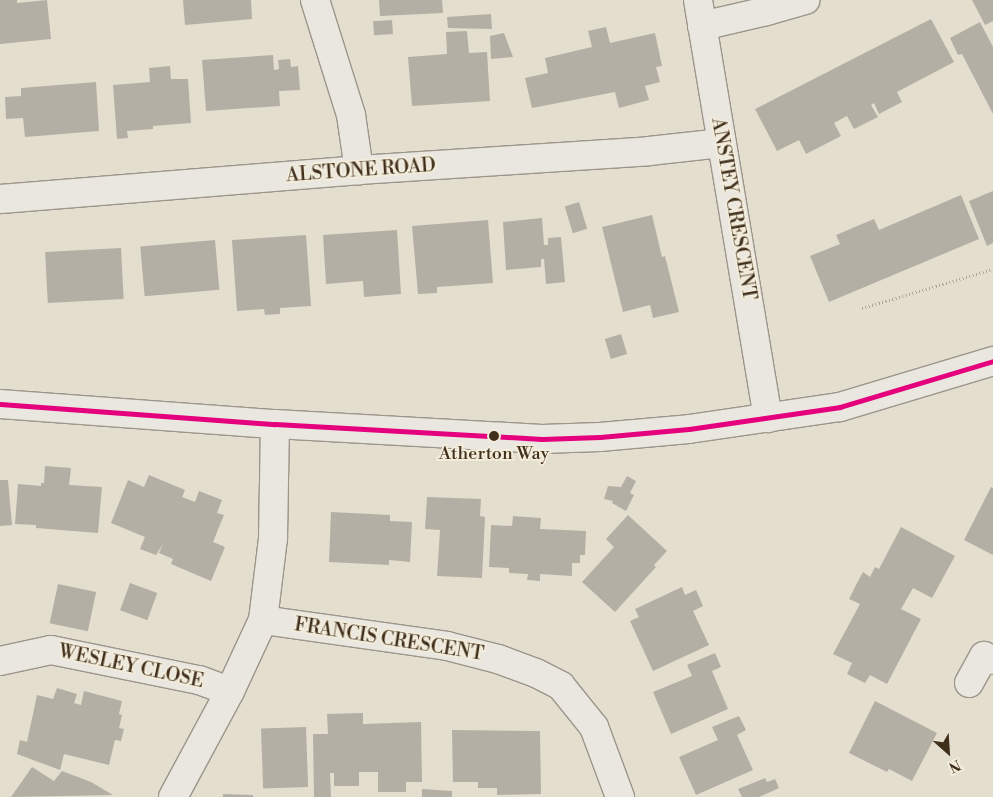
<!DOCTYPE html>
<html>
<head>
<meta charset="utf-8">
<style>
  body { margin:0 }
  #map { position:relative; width:993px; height:797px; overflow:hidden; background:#e4decf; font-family:"Libre Bodoni",serif }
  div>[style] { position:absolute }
  .building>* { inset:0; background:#b4afa4; transform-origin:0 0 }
  .path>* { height:3px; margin-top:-1.5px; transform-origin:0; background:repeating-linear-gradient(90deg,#aca89f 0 1px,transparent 0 3.5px) }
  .roads { filter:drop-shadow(1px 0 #9b958a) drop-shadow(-1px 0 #9b958a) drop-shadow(0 1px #9b958a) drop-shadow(0 -1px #9b958a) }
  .street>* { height:28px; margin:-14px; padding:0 14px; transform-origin:14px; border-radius:14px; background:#eae7e0 }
  .secondary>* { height:28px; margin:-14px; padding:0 14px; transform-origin:14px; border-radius:14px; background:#eae7e0 }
  .bus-1>* { height:5px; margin:-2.5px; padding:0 2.5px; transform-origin:2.5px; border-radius:2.5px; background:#e5007d }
  .dots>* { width:14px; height:14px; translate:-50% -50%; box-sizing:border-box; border:2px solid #f3ecdb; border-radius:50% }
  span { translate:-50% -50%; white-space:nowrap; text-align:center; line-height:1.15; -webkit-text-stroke:4px #f3ecdb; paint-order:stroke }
  .bus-label { font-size:18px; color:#402f1b }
  .street-label { font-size:19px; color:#402f1b }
  .north { position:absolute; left:923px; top:727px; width:50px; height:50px; -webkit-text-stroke:4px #f3ecdb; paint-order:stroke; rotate:154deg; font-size:14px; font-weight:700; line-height:20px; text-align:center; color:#402f1b }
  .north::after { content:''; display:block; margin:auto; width:18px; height:22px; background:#402f1b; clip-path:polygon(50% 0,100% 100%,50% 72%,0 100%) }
</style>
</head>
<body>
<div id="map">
  <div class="building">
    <i style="clip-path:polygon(0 0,17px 0,17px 3px,47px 0,51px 39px,0 44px)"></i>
    <i style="clip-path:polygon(183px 0,251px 0,252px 19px,185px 25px)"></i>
    <i style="clip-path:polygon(379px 0,442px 0,443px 13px,380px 16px)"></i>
    <i style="clip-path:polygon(972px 0,993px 0,993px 21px,985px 25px)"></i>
    <i style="clip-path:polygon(491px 14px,492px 29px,448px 28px,447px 17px)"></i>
    <i style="clip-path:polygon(931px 19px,954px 62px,897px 92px,902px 102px,879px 114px,874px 103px,871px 105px,878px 117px,854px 129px,847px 116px,834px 123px,841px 136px,806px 154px,799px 140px,777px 151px,755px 109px)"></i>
    <i style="left:392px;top:20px;width:14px;height:19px;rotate:86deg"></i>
    <i style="clip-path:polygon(980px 22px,993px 47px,993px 114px,962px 54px,958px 55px,950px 38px)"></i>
    <i style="clip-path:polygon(606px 27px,610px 43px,655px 33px,662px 66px,656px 67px,660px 82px,645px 86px,649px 100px,619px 108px,615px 92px,532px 108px,525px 78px,548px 73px,545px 58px,592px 47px,588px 31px)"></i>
    <i style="clip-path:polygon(467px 31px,469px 53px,487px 52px,490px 101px,412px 106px,408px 57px,447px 54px,446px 32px)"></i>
    <i style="clip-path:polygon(504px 33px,513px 57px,491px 59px,490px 36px)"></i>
    <i style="clip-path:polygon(273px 55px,274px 70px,279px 69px,278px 60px,290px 59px,291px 67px,298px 66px,300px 90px,279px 91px,280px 106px,206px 111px,202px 60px)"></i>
    <i style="clip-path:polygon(170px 66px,171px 79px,188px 79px,191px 123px,153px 126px,153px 129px,127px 131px,128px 138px,117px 139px,113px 85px,150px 82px,149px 68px)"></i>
    <i style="clip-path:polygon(96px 82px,99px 131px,25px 137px,23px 118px,6px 119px,5px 97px,21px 96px,21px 88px)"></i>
    <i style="clip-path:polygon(993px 191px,993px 243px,987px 246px,969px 201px)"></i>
    <i style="clip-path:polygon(961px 195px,979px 239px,829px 302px,810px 256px,840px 244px,836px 235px,874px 219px,879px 230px)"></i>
    <i style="left:579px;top:202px;width:28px;height:15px;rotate:73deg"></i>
    <i style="clip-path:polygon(652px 215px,662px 257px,665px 256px,679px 312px,653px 318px,650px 305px,623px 312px,602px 227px)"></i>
    <i style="clip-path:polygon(542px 218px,544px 245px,548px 245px,548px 238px,561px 237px,565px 282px,546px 284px,544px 259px,541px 259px,541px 267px,506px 270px,503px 222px)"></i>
    <i style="clip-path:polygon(488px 220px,493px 283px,437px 287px,437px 293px,418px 294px,412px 226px)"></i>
    <i style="clip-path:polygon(397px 230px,401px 294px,364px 297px,363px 281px,326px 284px,323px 235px)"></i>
    <i style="clip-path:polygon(306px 235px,311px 306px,280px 308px,280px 314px,265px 315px,264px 309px,237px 311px,232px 240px)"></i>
    <i style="left:215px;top:240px;width:50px;height:75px;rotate:85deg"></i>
    <i style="left:121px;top:248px;width:51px;height:76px;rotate:87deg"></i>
    <i style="left:621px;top:334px;width:21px;height:17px;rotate:73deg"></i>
    <i style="clip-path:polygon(45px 466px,71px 468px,69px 485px,102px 487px,98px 533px,36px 528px,36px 525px,15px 524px,18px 484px,41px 486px,41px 483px,44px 483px)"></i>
    <i style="clip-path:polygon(149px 475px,185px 490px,182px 497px,195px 502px,199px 491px,222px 500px,217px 513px,224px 515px,213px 542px,225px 547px,211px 581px,171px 564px,173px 559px,159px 553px,163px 544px,156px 555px,140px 549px,145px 537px,111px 523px,128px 480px,144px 487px)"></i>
    <i style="clip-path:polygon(627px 476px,636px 481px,630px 493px,634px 495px,626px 511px,612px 503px,613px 501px,604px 499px,608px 486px,621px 487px)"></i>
    <i style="clip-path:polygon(0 480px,8px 480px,12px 525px,0 526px)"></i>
    <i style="clip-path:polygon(991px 487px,993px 488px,993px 555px,964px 540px)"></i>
    <i style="clip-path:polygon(427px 497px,481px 499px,480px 516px,485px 517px,482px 578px,437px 576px,440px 530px,425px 529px)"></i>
    <i style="clip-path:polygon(331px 512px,390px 515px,390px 521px,412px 522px,410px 562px,389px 560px,389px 565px,329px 562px)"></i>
    <i style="clip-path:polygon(628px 515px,667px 551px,654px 565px,656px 567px,615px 612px,582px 582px,614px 547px,606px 539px)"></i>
    <i style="clip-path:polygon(513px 516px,541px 518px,540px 529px,586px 531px,585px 555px,580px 555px,580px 563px,572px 563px,572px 576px,540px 574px,540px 581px,527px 580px,528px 574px,509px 573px,509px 568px,489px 567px,491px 525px,512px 526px)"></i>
    <i style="clip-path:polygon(901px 527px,955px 556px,932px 598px,913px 588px,901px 609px,921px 619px,887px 684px,870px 675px,865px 683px,847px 674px,852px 663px,833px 654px,860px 604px,849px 599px,856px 585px,863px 572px,870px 577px,875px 567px,879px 569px)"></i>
    <i style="left:130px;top:583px;width:29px;height:29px;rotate:20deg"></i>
    <i style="left:58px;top:584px;width:39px;height:40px;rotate:12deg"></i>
    <i style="clip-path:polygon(682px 587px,685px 595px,696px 590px,703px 606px,693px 611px,709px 645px,653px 671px,630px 621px,639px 617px,635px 609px)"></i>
    <i style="clip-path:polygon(715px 653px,721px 667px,712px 671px,728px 709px,671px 734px,653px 692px,692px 676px,687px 665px)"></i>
    <i style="clip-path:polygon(57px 688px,77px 694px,74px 703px,81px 705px,84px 691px,122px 701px,119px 714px,122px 715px,119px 728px,124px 729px,121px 741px,115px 740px,109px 765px,64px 754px,60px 770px,17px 754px,20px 740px,27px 742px,37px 695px,53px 699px)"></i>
    <i style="clip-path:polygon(875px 701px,937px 733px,912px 781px,889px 769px,887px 772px,849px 753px)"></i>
    <i style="clip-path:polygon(363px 713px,363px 724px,421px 722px,422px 782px,406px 782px,406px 792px,378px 792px,378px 772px,359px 772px,359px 786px,334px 786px,334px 773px,330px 773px,331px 797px,314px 797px,313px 734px,328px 734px,327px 714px)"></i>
    <i style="clip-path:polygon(739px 716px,746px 730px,737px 735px,753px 770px,696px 795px,679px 757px,718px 740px,712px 727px)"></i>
    <i style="left:306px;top:727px;width:60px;height:45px;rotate:88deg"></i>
    <i style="clip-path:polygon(452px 730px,540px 731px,541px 794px,497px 795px,497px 788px,478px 788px,478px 782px,453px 782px)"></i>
    <i style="clip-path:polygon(32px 767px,54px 781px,62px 771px,91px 782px,113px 795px,11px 797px)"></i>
    <i style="clip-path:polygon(765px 778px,767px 782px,775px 779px,779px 788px,759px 797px,742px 797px,738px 789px)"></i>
    <i style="clip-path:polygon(422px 789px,452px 791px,452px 797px,422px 797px)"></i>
    <i style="clip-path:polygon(223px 794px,253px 795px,253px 797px,223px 797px)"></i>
  </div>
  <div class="path">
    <i style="left:862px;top:308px;width:137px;rotate:-16.6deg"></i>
  </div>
  <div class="roads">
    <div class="street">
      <i style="left:315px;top:0;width:121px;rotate:72.6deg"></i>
      <i style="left:351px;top:115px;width:56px;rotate:81.7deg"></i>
      <i style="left:698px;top:0;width:424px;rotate:80.5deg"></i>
      <i style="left:702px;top:26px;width:67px;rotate:-13deg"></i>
      <i style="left:767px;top:11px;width:40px;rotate:-16deg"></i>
      <i style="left:0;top:199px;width:360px;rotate:-4.6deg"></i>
      <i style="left:359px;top:170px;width:291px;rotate:-3.7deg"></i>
      <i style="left:649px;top:151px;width:73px;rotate:-6.3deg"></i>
      <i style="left:263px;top:620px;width:186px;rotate:8deg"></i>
      <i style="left:447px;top:646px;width:53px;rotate:14.3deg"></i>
      <i style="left:498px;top:659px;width:40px;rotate:20.2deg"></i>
      <i style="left:536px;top:673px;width:28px;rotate:27deg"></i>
      <i style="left:561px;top:686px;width:53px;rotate:51.2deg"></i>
      <i style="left:594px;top:727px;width:75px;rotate:69.6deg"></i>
      <i style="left:0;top:661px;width:52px;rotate:-12.2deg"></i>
      <i style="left:51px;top:650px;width:151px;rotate:11.5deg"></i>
      <i style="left:199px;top:680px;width:33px;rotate:20deg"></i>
      <i style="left:969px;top:683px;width:31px;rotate:-61deg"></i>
      <i style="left:984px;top:656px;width:10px;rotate:24deg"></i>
      <i style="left:173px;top:797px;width:120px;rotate:-61.7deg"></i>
      <i style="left:230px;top:691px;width:78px;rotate:-65.1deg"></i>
      <i style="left:263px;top:620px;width:83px;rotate:-83deg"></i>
      <i style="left:273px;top:538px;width:114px;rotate:-89deg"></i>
    </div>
    <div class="secondary">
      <i style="left:0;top:404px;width:276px;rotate:4.2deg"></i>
      <i style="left:275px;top:424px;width:267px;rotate:3.2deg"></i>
      <i style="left:542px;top:439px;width:58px;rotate:-2deg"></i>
      <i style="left:600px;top:437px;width:89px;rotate:-5.1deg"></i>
      <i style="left:689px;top:429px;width:153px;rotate:-8.3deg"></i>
      <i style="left:840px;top:407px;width:160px;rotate:-16.7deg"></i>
    </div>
  </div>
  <div class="bus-1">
    <i style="left:0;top:404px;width:276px;rotate:4.2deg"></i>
    <i style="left:275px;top:424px;width:267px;rotate:3.2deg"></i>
    <i style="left:542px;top:439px;width:58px;rotate:-2deg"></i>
    <i style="left:600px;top:437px;width:89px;rotate:-5.1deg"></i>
    <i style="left:689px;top:429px;width:153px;rotate:-8.3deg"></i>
    <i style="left:840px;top:407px;width:160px;rotate:-16.7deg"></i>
  </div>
  <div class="dots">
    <i style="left:494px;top:436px;background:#402f1b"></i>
  </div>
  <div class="bus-label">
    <span style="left:494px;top:454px">Atherton Way</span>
  </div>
  <div class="street-label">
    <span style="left:361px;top:171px;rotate:-4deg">ALSTONE ROAD</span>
    <span style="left:733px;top:209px;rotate:80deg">ANSTEY CRESCENT</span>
    <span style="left:389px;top:640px;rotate:9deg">FRANCIS CRESCENT</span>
    <span style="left:131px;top:667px;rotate:12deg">WESLEY CLOSE</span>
  </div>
  <div class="north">N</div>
</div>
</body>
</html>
